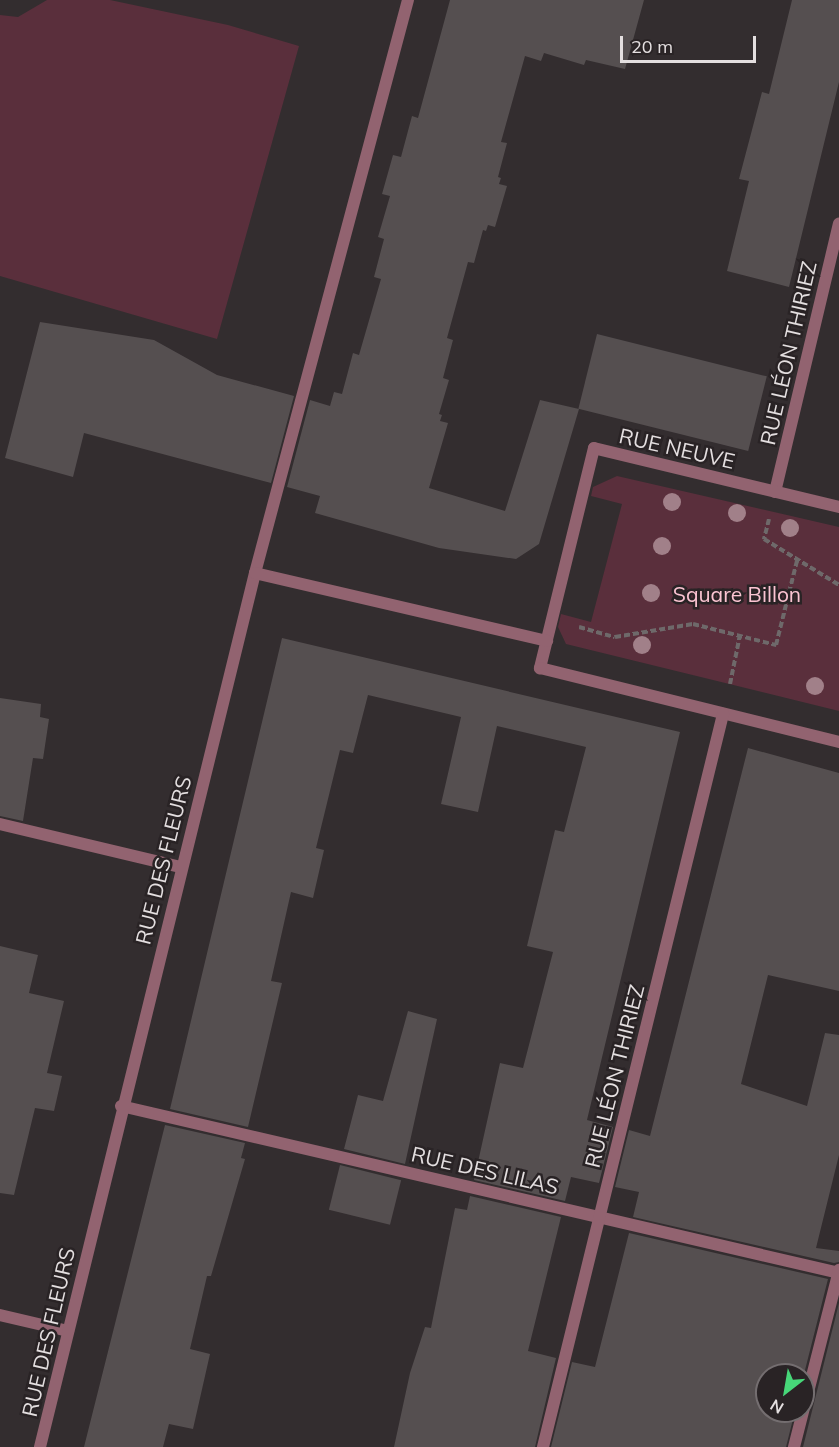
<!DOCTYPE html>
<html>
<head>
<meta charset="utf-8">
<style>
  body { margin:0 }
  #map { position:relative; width:839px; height:1447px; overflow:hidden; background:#332d2f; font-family:Mulish,sans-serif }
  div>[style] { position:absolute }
  .green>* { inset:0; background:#5a2f3c }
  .building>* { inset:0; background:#554f50; transform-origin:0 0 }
  .path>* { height:4px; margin-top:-2px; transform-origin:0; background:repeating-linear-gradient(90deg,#6e696a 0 6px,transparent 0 9px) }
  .lane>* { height:12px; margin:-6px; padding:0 6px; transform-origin:6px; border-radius:6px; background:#926370 }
  .street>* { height:12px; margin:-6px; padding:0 6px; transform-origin:6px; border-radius:6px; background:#926370 }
  .trees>* { width:18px; height:18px; margin:-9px; border-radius:50%; background:#a18089 }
  span { translate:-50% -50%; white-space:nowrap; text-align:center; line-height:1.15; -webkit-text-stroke:5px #292325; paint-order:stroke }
  .street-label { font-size:21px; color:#e4dfe0 }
  .park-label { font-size:21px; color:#fbc4d2 }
  .north { position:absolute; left:755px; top:1363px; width:60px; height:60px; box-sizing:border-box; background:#292325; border:2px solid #746e70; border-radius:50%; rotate:211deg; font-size:16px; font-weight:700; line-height:24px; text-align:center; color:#e4dfe0 }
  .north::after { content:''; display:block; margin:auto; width:21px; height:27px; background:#47d779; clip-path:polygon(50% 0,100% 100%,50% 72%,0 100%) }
  .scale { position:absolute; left:620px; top:36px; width:136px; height:27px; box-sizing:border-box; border:3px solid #e4dfe0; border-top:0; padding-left:8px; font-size:18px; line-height:21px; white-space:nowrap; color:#e4dfe0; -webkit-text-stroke:4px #292325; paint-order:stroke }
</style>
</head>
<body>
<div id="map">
  <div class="green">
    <i style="clip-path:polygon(47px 0,110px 0,228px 25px,299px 46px,217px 339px,0 276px,0 15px,18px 17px)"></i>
    <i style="clip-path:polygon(617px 476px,839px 527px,839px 711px,566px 644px,558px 627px,561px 614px,591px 622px,622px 504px,591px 496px,593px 487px)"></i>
  </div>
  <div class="building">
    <i style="clip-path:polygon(450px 0,644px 0,625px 69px,586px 60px,584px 65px,544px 53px,541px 61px,525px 56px,501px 142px,507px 143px,498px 177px,501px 178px,499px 184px,507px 186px,495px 227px,488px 225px,486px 231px,483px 230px,474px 263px,468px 262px,447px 338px,453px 340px,443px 378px,449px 380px,439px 414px,442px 415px,440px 421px,448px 423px,429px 488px,505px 511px,540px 400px,579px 409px,539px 544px,516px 559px,439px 548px,315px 513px,320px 496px,287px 487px,310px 400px,330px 406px,334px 392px,342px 394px,353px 353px,359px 355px,381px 279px,374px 277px,384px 239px,378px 237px,390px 196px,382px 194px,393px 155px,401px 157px,412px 116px,418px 118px)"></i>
    <i style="clip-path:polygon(792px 0,839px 0,839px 82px,789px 287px,727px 271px,749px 181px,739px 179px,762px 92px,769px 94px)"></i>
    <i style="clip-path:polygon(40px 322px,154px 340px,217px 375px,294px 396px,271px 483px,84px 433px,73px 477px,5px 458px)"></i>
    <i style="left:597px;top:334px;width:175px;height:77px;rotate:14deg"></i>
    <i style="clip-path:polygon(282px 638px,680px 732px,587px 1120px,613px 1127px,599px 1183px,571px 1177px,565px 1201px,474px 1180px,500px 1063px,523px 1068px,553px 952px,527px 946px,555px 830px,564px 832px,586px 747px,497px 726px,478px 812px,441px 804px,461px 717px,368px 695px,353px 753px,340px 750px,316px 848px,324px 850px,313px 898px,291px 892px,271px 981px,282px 983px,248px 1127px,170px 1109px)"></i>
    <i style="clip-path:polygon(0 698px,41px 704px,40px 717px,49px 719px,43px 759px,33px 758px,23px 821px,0 816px)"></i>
    <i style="clip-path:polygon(748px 748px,839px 773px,839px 991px,768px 975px,741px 1084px,807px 1106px,825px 1033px,839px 1035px,839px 1155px,816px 1248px,839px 1251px,839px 1262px,834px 1263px,633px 1217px,639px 1192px,615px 1187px,629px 1130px,650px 1136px)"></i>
    <i style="clip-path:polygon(0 946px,38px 955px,29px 993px,64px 1001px,47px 1073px,62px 1076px,54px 1111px,35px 1108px,14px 1195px,0 1193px)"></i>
    <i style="clip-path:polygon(408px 1011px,437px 1019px,405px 1164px,344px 1149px,358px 1095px,383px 1101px)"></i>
    <i style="clip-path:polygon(165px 1125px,245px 1143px,241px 1158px,245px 1159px,211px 1276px,207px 1276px,190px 1349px,210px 1354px,193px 1429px,169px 1424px,163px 1447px,84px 1447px)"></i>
    <i style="left:340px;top:1165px;width:63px;height:46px;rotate:14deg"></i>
    <i style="clip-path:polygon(470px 1196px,561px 1217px,528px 1351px,556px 1358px,535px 1447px,394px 1447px,410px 1373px,425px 1327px,431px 1328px,455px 1208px,467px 1210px)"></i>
    <i style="clip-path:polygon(629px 1233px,828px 1279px,803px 1378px,803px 1375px,767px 1375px,767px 1411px,795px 1411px,786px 1447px,551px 1447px,572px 1362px,595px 1367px)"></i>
    <i style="clip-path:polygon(839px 1303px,839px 1447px,803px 1447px)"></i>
  </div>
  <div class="path">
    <i style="left:769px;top:519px;width:21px;rotate:104deg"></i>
    <i style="left:764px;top:539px;width:88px;rotate:31.5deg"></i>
    <i style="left:579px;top:627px;width:37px;rotate:16deg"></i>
    <i style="left:615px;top:637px;width:79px;rotate:-9.5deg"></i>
    <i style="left:693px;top:624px;width:86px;rotate:14.2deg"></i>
    <i style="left:776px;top:645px;width:87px;rotate:-76deg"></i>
    <i style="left:730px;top:684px;width:50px;rotate:-78.5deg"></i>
  </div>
  <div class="lane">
    <i style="left:255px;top:573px;width:593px;rotate:-75.05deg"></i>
    <i style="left:0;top:824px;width:186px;rotate:13.4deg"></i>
  </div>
  <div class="street">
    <i style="left:775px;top:492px;width:276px;rotate:-76.6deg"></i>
    <i style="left:839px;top:507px;width:252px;rotate:-166.5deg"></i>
    <i style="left:594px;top:448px;width:227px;rotate:103.8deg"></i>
    <i style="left:540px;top:668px;width:308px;rotate:13.9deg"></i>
    <i style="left:121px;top:1106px;width:737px;rotate:13.09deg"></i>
    <i style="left:0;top:1315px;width:70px;rotate:13.2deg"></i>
    <i style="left:40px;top:1447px;width:900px;rotate:-76.18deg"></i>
    <i style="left:255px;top:573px;width:300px;rotate:13.1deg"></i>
    <i style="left:543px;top:1447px;width:755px;rotate:-76.2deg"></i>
    <i style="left:794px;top:1447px;width:183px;rotate:-75.7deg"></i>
  </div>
  <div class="trees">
    <i style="left:672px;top:502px"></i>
    <i style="left:737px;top:513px"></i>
    <i style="left:790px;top:528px"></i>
    <i style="left:662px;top:546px"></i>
    <i style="left:651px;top:593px"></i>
    <i style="left:642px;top:645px"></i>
    <i style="left:815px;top:686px"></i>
  </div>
  <div class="street-label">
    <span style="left:788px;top:353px;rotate:-77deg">RUE LÉON THIRIEZ</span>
    <span style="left:677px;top:448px;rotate:13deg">RUE NEUVE</span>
    <span style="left:163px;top:860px;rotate:-76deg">RUE DES FLEURS</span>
    <span style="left:614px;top:1076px;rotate:-76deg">RUE LÉON THIRIEZ</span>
    <span style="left:485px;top:1170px;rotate:13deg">RUE DES LILAS</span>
    <span style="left:48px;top:1332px;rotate:-77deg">RUE DES FLEURS</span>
  </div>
  <div class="park-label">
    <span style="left:737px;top:594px">Square Billon</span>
  </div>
  <div class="north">N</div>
  <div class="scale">20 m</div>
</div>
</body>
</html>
